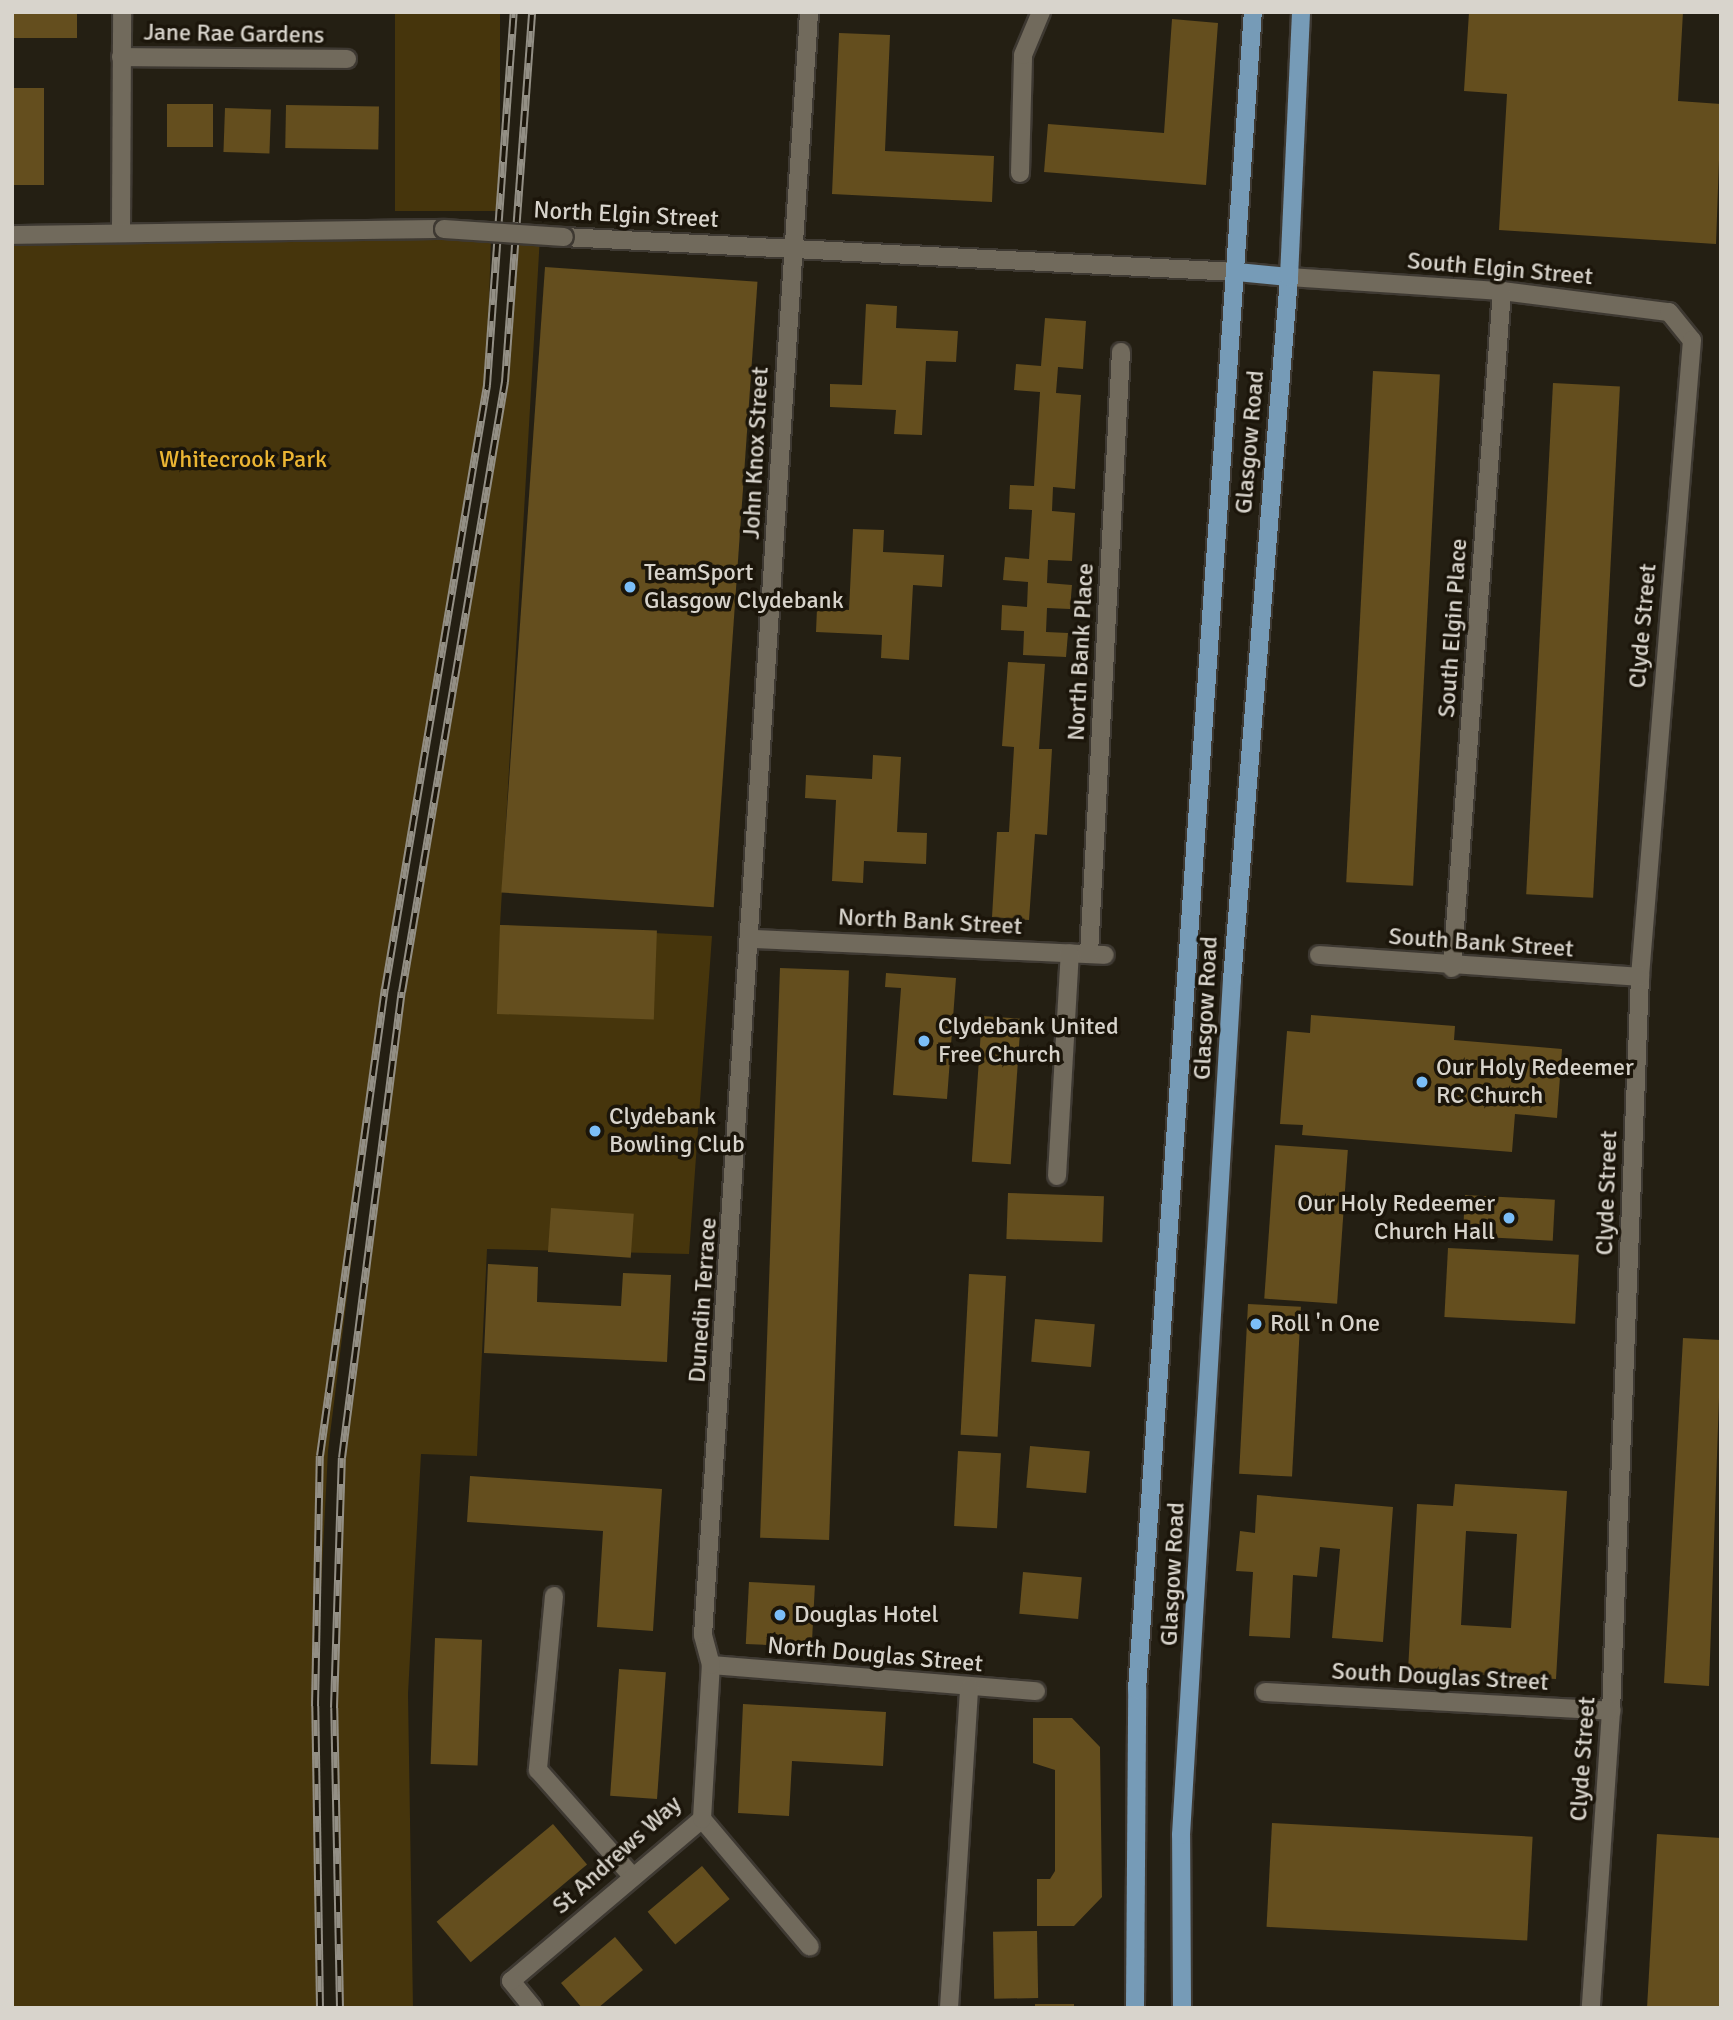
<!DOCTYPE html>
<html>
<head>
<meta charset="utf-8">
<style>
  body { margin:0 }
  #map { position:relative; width:1733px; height:2020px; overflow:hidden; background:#241f13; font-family:Signika,sans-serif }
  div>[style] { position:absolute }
  .green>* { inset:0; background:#46350c; transform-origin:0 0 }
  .building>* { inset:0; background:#644e1e; transform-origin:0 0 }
  .roads { filter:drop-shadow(2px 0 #3e3932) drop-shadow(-2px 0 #3e3932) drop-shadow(0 2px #3e3932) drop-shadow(0 -2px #3e3932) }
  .minor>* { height:18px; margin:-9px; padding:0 9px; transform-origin:9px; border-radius:9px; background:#716a5c }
  .major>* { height:18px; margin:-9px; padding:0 9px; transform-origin:9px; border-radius:9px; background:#769bb7 }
  .rail>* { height:8px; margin-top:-4px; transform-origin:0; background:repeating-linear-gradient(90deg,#1b150a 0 16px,#938f85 0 32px); box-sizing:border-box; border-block:2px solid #938f85 }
  .bridges { filter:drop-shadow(2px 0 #3e3932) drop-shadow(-2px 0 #3e3932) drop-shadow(0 2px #3e3932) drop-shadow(0 -2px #3e3932) }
  .minor-bridge>* { height:18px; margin:-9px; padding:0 9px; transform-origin:9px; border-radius:9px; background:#716a5c }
  .dots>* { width:19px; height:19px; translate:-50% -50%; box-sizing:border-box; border:4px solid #1b150a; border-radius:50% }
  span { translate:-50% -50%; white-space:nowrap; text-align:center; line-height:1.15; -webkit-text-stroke:7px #1b150a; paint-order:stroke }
  .street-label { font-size:24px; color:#d8d4cc }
  .park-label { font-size:24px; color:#ebb533 }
  .poi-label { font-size:24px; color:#d8d4cc }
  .left { translate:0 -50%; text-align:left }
  .right { translate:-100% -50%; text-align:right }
  .frame { position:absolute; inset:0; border:14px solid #d8d4cc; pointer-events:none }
</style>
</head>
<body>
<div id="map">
  <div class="green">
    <i style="left:395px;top:12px;width:105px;height:199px"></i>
    <i style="clip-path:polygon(491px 232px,487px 385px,385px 989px,328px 1451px,315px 1706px,320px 2008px,12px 2008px,12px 235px)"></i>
    <i style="clip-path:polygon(514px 233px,540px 236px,500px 925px,712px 936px,689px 1254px,487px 1249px,477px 1456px,421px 1454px,408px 1694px,413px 2008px,340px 2008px,334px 1708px,342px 1458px,402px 992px,505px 382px)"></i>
  </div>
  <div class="building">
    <i style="left:12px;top:12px;width:65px;height:26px"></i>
    <i style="clip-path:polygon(1469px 12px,1683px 12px,1678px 101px,1721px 104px,1716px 244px,1499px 230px,1507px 94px,1464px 91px)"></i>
    <i style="clip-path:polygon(1172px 19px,1218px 23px,1206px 185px,1044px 172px,1048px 124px,1164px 133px)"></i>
    <i style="clip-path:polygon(839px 33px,890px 35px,885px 151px,994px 156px,992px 202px,832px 194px)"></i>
    <i style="left:12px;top:88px;width:32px;height:97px"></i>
    <i style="left:167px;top:104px;width:46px;height:43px"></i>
    <i style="left:286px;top:105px;width:93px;height:43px;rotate:1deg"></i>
    <i style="left:225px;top:108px;width:46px;height:44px;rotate:2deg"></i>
    <i style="left:545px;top:267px;width:213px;height:627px;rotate:4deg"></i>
    <i style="clip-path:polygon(866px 304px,897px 306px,896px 328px,958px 331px,956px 362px,926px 361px,922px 435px,894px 434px,896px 410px,830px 407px,830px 384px,862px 385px)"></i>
    <i style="clip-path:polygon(1045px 318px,1086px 321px,1083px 369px,1058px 367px,1056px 393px,1081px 395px,1075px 489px,1053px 487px,1052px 511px,1075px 513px,1072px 561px,1048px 560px,1047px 583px,1072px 585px,1070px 609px,1047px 608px,1046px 632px,1068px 633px,1066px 657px,1023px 655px,1024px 631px,1001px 630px,1002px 605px,1027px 607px,1028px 582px,1003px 580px,1005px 557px,1029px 559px,1032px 510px,1009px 509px,1010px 485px,1034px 486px,1040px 392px,1014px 390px,1016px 364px,1041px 366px)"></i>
    <i style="left:1373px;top:371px;width:67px;height:512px;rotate:3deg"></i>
    <i style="left:1553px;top:383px;width:67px;height:512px;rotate:3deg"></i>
    <i style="clip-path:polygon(853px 529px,884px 530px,883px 552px,944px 555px,942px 587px,913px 585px,909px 660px,881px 658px,882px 635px,816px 632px,817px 608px,849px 610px)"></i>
    <i style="clip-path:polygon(1008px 662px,1045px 664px,1039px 749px,1052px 749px,1047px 835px,1035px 834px,1029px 920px,992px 917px,997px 832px,1009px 832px,1014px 747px,1002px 746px)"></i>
    <i style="clip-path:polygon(873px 755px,901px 757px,897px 832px,927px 833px,926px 864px,864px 861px,863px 883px,832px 881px,836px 800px,805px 798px,806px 775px,872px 779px)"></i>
    <i style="left:500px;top:925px;width:157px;height:89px;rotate:2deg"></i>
    <i style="left:780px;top:968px;width:69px;height:570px;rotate:2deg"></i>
    <i style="clip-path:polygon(886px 973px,956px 978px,947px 1099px,893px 1095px,901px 988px,885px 987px)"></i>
    <i style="clip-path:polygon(1311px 1015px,1455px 1026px,1454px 1040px,1562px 1049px,1557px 1118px,1515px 1114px,1512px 1152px,1302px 1135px,1303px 1125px,1280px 1124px,1287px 1031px,1310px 1033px)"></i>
    <i style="left:982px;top:1016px;width:39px;height:146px;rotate:4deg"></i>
    <i style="left:1275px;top:1145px;width:73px;height:154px;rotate:4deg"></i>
    <i style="left:1008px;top:1193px;width:96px;height:46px;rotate:2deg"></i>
    <i style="left:1465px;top:1195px;width:90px;height:41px;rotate:3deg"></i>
    <i style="left:551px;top:1208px;width:83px;height:44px;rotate:4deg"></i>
    <i style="left:1448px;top:1248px;width:131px;height:69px;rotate:3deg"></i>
    <i style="clip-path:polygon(488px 1264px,538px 1267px,537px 1302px,621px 1306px,623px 1273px,671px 1275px,667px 1362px,484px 1353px)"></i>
    <i style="left:969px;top:1274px;width:37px;height:161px;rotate:3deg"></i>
    <i style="left:1248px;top:1304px;width:53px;height:170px;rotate:3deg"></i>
    <i style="left:1035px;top:1319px;width:60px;height:43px;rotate:5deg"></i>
    <i style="clip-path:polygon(1683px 1338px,1721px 1340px,1709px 1686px,1664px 1683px)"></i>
    <i style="left:1030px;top:1446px;width:60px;height:42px;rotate:5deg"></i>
    <i style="left:958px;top:1451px;width:43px;height:75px;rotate:3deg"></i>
    <i style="clip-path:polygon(470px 1476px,662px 1489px,653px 1631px,597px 1627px,603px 1531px,467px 1522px)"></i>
    <i style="clip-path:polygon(evenodd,1455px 1484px,1567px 1491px,1556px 1679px,1408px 1671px,1417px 1504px,1453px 1506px,1455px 1484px,1466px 1531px,1517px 1534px,1511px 1628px,1461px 1625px,1466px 1531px)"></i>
    <i style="clip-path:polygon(1257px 1495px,1393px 1507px,1383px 1642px,1332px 1638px,1340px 1549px,1320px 1547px,1317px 1577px,1293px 1575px,1290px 1638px,1249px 1636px,1253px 1572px,1236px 1571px,1240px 1531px,1255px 1533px)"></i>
    <i style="left:1023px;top:1572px;width:59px;height:42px;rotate:5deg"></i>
    <i style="left:749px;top:1582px;width:66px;height:62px;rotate:3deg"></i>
    <i style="left:435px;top:1638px;width:47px;height:126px;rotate:2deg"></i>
    <i style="left:619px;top:1669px;width:47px;height:127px;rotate:4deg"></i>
    <i style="clip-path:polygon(743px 1704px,886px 1712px,883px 1766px,792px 1761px,789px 1816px,738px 1813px)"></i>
    <i style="clip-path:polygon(1033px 1718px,1072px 1718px,1100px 1747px,1102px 1897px,1074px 1926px,1037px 1926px,1037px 1879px,1050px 1879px,1055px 1871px,1055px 1770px,1033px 1763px)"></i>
    <i style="left:1272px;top:1823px;width:261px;height:104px;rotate:3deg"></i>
    <i style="left:553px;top:1824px;width:53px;height:152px;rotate:50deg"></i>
    <i style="clip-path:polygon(1657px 1834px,1721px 1838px,1721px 2008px,1647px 2008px)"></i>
    <i style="left:702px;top:1866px;width:43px;height:71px;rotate:50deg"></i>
    <i style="left:1037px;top:1931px;width:67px;height:44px;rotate:89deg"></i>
    <i style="clip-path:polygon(615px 1937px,643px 1970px,598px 2008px,582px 2008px,561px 1983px)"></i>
    <i style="left:1035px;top:2004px;width:39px;height:4px"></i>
  </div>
  <div class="roads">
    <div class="minor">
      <i style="left:121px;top:57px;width:226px;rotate:0.5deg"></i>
      <i style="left:1020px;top:173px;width:118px;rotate:-88.5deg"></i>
      <i style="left:1023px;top:55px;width:47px;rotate:-67.3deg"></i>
      <i style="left:121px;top:230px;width:218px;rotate:-89.7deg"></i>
      <i style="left:12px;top:235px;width:432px;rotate:-0.8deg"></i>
      <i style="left:564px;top:237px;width:674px;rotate:2.98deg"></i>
      <i style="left:1289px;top:277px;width:213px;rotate:3.8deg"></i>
      <i style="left:1502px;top:291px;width:168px;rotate:7.2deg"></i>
      <i style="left:1669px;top:312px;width:36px;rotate:51deg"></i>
      <i style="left:1692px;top:340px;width:639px;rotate:94.67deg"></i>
      <i style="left:1640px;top:977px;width:735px;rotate:92.26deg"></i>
      <i style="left:1611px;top:1711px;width:298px;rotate:93.9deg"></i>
      <i style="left:753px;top:939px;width:352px;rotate:2.6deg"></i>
      <i style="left:1089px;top:954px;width:603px;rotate:-86.96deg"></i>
      <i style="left:1319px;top:955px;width:322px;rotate:3.9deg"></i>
      <i style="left:1452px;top:968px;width:679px;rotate:-85.78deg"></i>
      <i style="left:1057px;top:1176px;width:223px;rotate:-86.7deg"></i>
      <i style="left:554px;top:1596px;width:175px;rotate:95.3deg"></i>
      <i style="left:538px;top:1770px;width:143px;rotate:48.4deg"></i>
      <i style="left:711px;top:1665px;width:326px;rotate:4.6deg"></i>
      <i style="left:1265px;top:1692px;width:347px;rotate:3.1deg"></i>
      <i style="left:702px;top:1819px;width:167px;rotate:49.8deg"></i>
      <i style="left:533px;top:2008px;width:35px;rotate:-129deg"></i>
      <i style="left:511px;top:1981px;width:250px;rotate:-40.3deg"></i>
      <i style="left:702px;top:1819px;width:154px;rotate:-86.7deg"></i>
      <i style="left:711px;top:1665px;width:31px;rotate:-105deg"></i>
      <i style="left:703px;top:1635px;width:1626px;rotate:-86.26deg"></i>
      <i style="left:949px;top:2008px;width:320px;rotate:-86.4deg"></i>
    </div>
    <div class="major">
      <i style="left:1237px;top:272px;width:52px;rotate:5.5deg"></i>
      <i style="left:1135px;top:2008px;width:318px;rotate:-89.6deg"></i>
      <i style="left:1137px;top:1690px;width:1682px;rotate:-86.05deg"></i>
      <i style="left:1182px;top:2008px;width:173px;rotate:-90.3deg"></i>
      <i style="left:1181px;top:1835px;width:857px;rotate:-86.59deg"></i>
      <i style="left:1232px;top:980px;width:705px;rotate:-85.36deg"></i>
      <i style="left:1289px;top:277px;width:265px;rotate:-87.4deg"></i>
    </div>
  </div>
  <div class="rail">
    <i style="left:320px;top:2008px;width:302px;rotate:-90.9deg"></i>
    <i style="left:315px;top:1706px;width:250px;rotate:-88.9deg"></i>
    <i style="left:320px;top:1456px;width:472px;rotate:-82.1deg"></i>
    <i style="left:385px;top:989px;width:613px;rotate:-80.41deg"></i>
    <i style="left:487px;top:385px;width:374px;rotate:-85.9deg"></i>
    <i style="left:340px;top:2008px;width:300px;rotate:-91.1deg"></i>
    <i style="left:334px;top:1708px;width:250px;rotate:-88.2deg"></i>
    <i style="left:342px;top:1458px;width:470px;rotate:-82.7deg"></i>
    <i style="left:402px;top:992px;width:619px;rotate:-80.42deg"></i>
    <i style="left:505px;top:382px;width:371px;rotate:-85.8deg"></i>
  </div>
  <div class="bridges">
    <div class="minor-bridge">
      <i style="left:444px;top:229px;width:120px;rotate:3.8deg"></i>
    </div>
  </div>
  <div class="dots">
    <i style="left:630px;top:587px;background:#7bbef8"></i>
    <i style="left:924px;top:1041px;background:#7bbef8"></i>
    <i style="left:1422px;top:1082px;background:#7bbef8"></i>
    <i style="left:595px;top:1131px;background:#7bbef8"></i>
    <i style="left:1509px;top:1218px;background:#7bbef8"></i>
    <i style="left:1256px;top:1324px;background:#7bbef8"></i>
    <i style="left:780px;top:1615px;background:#7bbef8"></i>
  </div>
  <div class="street-label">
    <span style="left:234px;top:34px;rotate:1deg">Jane Rae Gardens</span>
    <span style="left:626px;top:215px;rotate:3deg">North Elgin Street</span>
    <span style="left:1500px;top:269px;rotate:5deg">South Elgin Street</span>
    <span style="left:1250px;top:442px;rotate:-85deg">Glasgow Road</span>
    <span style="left:756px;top:453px;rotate:-87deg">John Knox Street</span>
    <span style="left:1643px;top:626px;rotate:-85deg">Clyde Street</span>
    <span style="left:1453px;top:628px;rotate:-86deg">South Elgin Place</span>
    <span style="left:1081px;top:652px;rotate:-87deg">North Bank Place</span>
    <span style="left:930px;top:922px;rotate:3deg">North Bank Street</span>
    <span style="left:1481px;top:943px;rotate:4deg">South Bank Street</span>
    <span style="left:1206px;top:1008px;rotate:-87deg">Glasgow Road</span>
    <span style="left:1607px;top:1193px;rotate:-88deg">Clyde Street</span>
    <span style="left:703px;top:1300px;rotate:-86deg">Dunedin Terrace</span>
    <span style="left:1173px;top:1574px;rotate:-87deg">Glasgow Road</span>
    <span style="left:875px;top:1655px;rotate:5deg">North Douglas Street</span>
    <span style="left:1440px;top:1677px;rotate:3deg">South Douglas Street</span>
    <span style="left:1583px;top:1759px;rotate:-86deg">Clyde Street</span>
    <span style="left:617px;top:1855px;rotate:-42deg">St Andrews Way</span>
  </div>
  <div class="park-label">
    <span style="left:243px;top:460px">Whitecrook Park</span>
  </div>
  <div class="poi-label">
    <span class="left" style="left:644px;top:587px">TeamSport<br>Glasgow Clydebank</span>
    <span class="left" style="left:938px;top:1041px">Clydebank United<br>Free Church</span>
    <span class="left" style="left:1436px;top:1082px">Our Holy Redeemer<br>RC Church</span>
    <span class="left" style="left:609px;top:1131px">Clydebank<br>Bowling Club</span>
    <span class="right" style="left:1495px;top:1218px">Our Holy Redeemer<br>Church Hall</span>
    <span class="left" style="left:1270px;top:1324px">Roll 'n One</span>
    <span class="left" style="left:794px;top:1615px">Douglas Hotel</span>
  </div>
  <div class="frame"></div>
</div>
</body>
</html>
